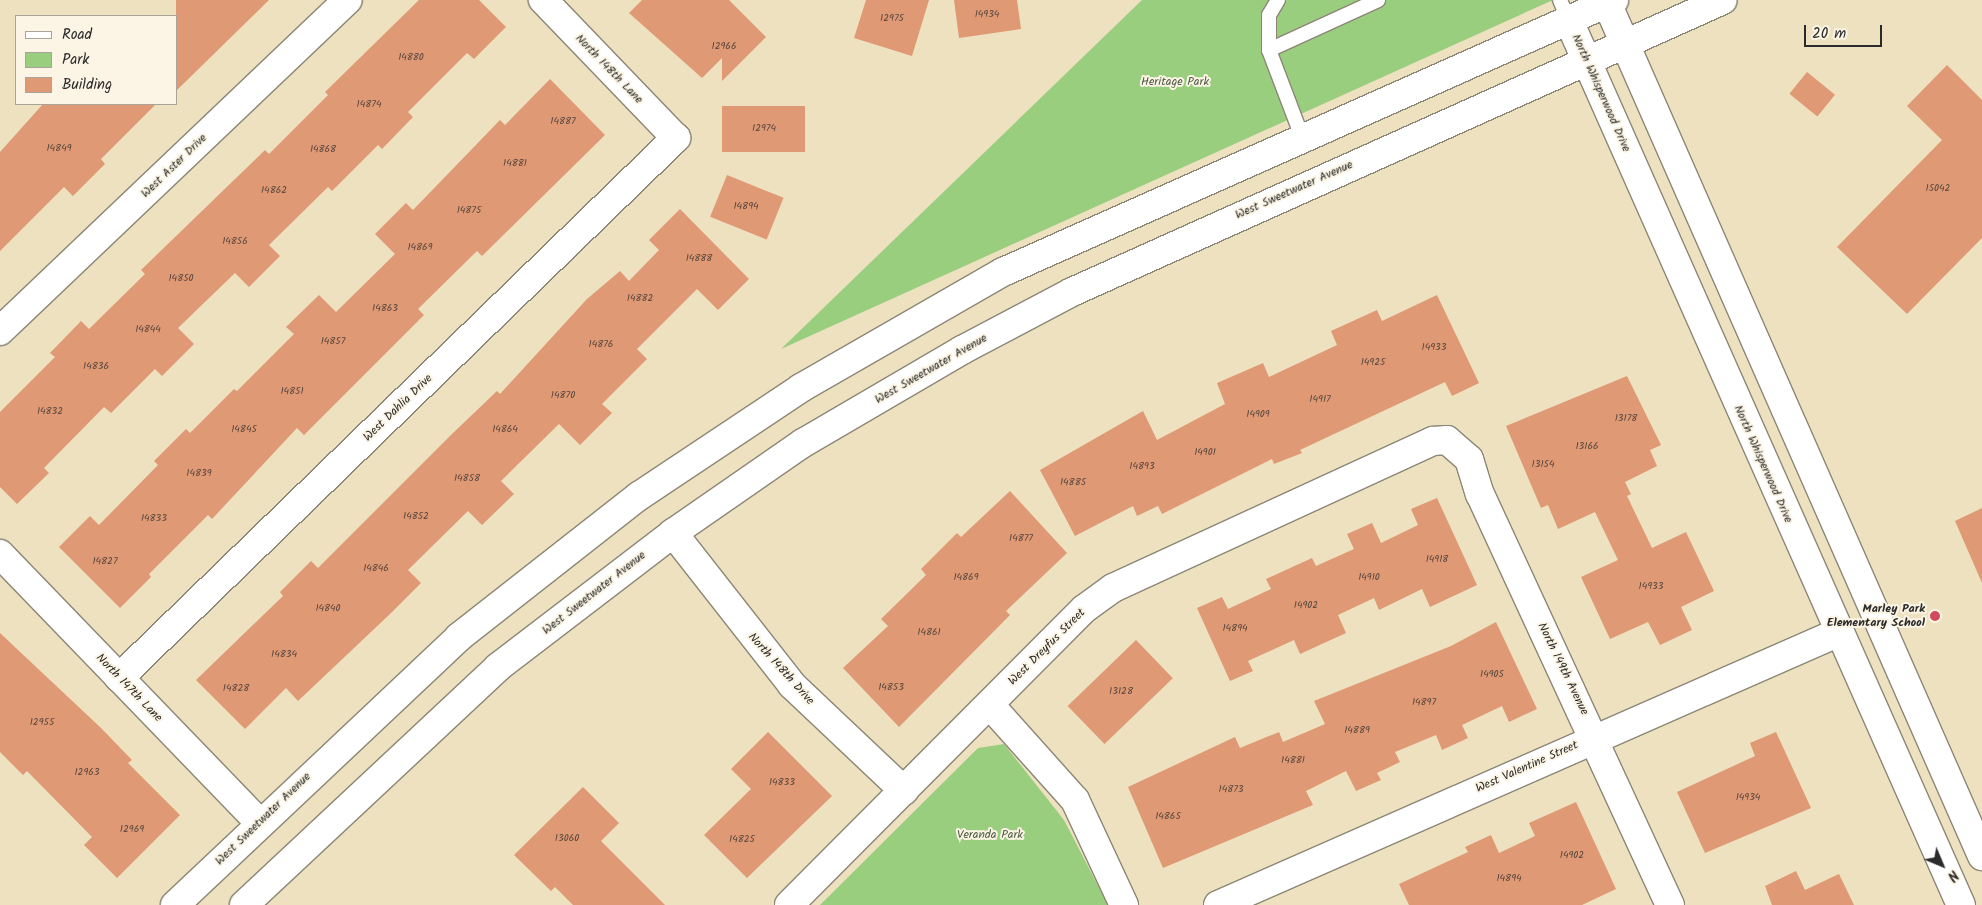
<!DOCTYPE html>
<html>
<head>
<meta charset="utf-8">
<style>
  body { margin:0 }
  #map { position:relative; width:1982px; height:905px; overflow:hidden; background:#ede1c0; font-family:Kalam,sans-serif }
  div>[style] { position:absolute }
  .green>* { inset:0; background:#99ce7f }
  .building>* { inset:0; background:#df9974; transform-origin:0 0 }
  .roads { filter:drop-shadow(1px 0 #8c8676) drop-shadow(-1px 0 #8c8676) drop-shadow(0 1px #8c8676) drop-shadow(0 -1px #8c8676) }
  .service>* { height:14px; margin:-7px; padding:0 7px; transform-origin:7px; border-radius:7px; background:#fff }
  .minor>* { height:28px; margin:-14px; padding:0 14px; transform-origin:14px; border-radius:14px; background:#fff }
  .tertiary>* { height:28px; margin:-14px; padding:0 14px; transform-origin:14px; border-radius:14px; background:#fff }
  .dots>* { width:14px; height:14px; translate:-50% -50%; box-sizing:border-box; border:2px solid #fcf5e5; border-radius:50% }
  span { translate:-50% -50%; white-space:nowrap; text-align:center; line-height:1.15; -webkit-text-stroke:4px #fcf5e5; paint-order:stroke }
  .number-label { font-size:10px; color:#58463d }
  .number-label span { -webkit-text-stroke-width:0 }
  .street-label { font-size:12px; color:#2b2b2b }
  .park-label { font-size:12px; color:#4c5c44 }
  .poi-label { font-size:12px; color:#2b2b2b; font-weight:700 }
  .right { translate:-100% -50%; text-align:right }
  .legend { position:absolute; left:15px; top:15px; width:162px; height:90px; box-sizing:border-box; background:#fcf5e5; border:1px solid #a8a49b; margin:0; padding:6px 9px; list-style:none; font-size:15px; color:#2b2b2b }
  .legend li { display:flex; align-items:center; gap:10px; height:25px }
  .legend b { width:25px; border:1px solid #a8a49b }
  .north { position:absolute; left:1917px; top:840px; width:50px; height:50px; -webkit-text-stroke:4px #fcf5e5; paint-order:stroke; rotate:135deg; font-size:14px; font-weight:700; line-height:20px; text-align:center; color:#2b2b2b }
  .north::after { content:''; display:block; margin:auto; width:18px; height:22px; background:#2b2b2b; clip-path:polygon(50% 0,100% 100%,50% 72%,0 100%) }
  .scale { position:absolute; left:1804px; top:25px; width:78px; height:22px; box-sizing:border-box; border:2px solid #2b2b2b; border-top:0; padding-left:6px; font-size:15px; line-height:18px; white-space:nowrap; color:#2b2b2b; -webkit-text-stroke:4px #fcf5e5; paint-order:stroke }
</style>
</head>
<body>
<div id="map">
  <div class="green">
    <i style="clip-path:polygon(1142px 0,1553px 0,781px 349px)"></i>
    <i style="clip-path:polygon(1004px 744px,1064px 820px,1108px 905px,820px 905px,978px 748px)"></i>
  </div>
  <div class="building">
    <i style="clip-path:polygon(176px 0,269px 0,176px 91px)"></i>
    <i style="clip-path:polygon(419px 0,479px 0,506px 27px,474px 59px,467px 53px,408px 112px,413px 117px,382px 149px,378px 145px,332px 191px,328px 187px,269px 245px,280px 256px,249px 287px,235px 273px,178px 328px,194px 344px,162px 376px,155px 369px,111px 413px,104px 407px,44px 468px,49px 473px,17px 504px,0 487px,0 412px,55px 357px,50px 353px,81px 321px,89px 329px,145px 274px,141px 270px,265px 150px,269px 154px,328px 95px,325px 92px)"></i>
    <i style="clip-path:polygon(642px 0,729px 0,766px 37px,722px 81px,722px 58px,702px 78px,629px 13px)"></i>
    <i style="clip-path:polygon(866px 0,929px 0,912px 56px,854px 38px)"></i>
    <i style="clip-path:polygon(954px 0,1017px 0,1021px 29px,959px 38px)"></i>
    <i style="clip-path:polygon(1947px 65px,1982px 100px,1982px 238px,1907px 314px,1837px 247px,1942px 140px,1907px 106px)"></i>
    <i style="left:1807px;top:72px;width:36px;height:28px;rotate:39deg"></i>
    <i style="clip-path:polygon(550px 79px,605px 135px,482px 256px,477px 251px,418px 309px,424px 315px,304px 435px,297px 428px,212px 519px,208px 515px,149px 574px,151px 577px,120px 608px,59px 547px,90px 516px,99px 525px,158px 465px,154px 461px,186px 429px,190px 433px,234px 389px,237px 391px,294px 334px,286px 327px,319px 295px,336px 312px,395px 254px,375px 234px,406px 203px,413px 210px,500px 120px,505px 125px)"></i>
    <i style="clip-path:polygon(43px 104px,156px 104px,101px 159px,105px 164px,73px 196px,64px 187px,0 251px,0 152px)"></i>
    <i style="left:722px;top:106px;width:83px;height:46px"></i>
    <i style="left:727px;top:175px;width:61px;height:45px;rotate:22deg"></i>
    <i style="clip-path:polygon(680px 209px,749px 279px,718px 310px,697px 289px,637px 349px,647px 359px,602px 404px,612px 413px,580px 445px,559px 424px,501px 481px,514px 494px,482px 525px,468px 511px,408px 570px,421px 583px,390px 614px,298px 701px,286px 688px,245px 729px,196px 680px,283px 596px,280px 592px,311px 561px,318px 568px,453px 433px,497px 391px,500px 394px,587px 299px,620px 271px,629px 281px,659px 250px,649px 240px)"></i>
    <i style="clip-path:polygon(1437px 295px,1479px 383px,1452px 396px,1445px 382px,1300px 450px,1302px 453px,1274px 464px,1272px 459px,1162px 514px,1158px 506px,1137px 516px,1133px 506px,1075px 536px,1040px 470px,1143px 411px,1157px 440px,1225px 404px,1217px 383px,1263px 363px,1269px 377px,1337px 345px,1331px 331px,1377px 310px,1382px 321px)"></i>
    <i style="clip-path:polygon(1627px 376px,1661px 445px,1650px 450px,1657px 466px,1625px 482px,1631px 494px,1627px 496px,1652px 548px,1686px 532px,1714px 591px,1681px 607px,1692px 630px,1660px 645px,1648px 622px,1610px 639px,1581px 577px,1618px 560px,1595px 512px,1558px 529px,1548px 505px,1541px 508px,1506px 426px)"></i>
    <i style="clip-path:polygon(1010px 491px,1067px 553px,1006px 611px,1010px 615px,899px 727px,843px 668px,888px 626px,881px 619px,926px 575px,921px 569px,957px 533px,961px 537px)"></i>
    <i style="clip-path:polygon(1437px 498px,1477px 585px,1430px 607px,1422px 589px,1379px 610px,1374px 598px,1338px 615px,1346px 633px,1300px 654px,1294px 640px,1248px 661px,1253px 671px,1230px 681px,1197px 608px,1222px 597px,1228px 609px,1271px 589px,1266px 579px,1312px 558px,1316px 566px,1354px 549px,1347px 534px,1372px 523px,1381px 543px,1418px 525px,1411px 509px)"></i>
    <i style="clip-path:polygon(1982px 508px,1982px 583px,1955px 521px)"></i>
    <i style="clip-path:polygon(1496px 622px,1537px 709px,1509px 722px,1502px 706px,1462px 725px,1468px 738px,1442px 750px,1436px 735px,1395px 752px,1400px 762px,1377px 773px,1381px 780px,1356px 791px,1346px 771px,1306px 791px,1313px 805px,1163px 868px,1128px 787px,1235px 737px,1240px 748px,1279px 732px,1283px 742px,1325px 724px,1314px 701px,1451px 646px)"></i>
    <i style="clip-path:polygon(0 633px,101px 728px,132px 760px,128px 763px,180px 815px,117px 878px,84px 845px,92px 837px,27px 771px,23px 775px,0 752px)"></i>
    <i style="left:1136px;top:640px;width:53px;height:95px;rotate:46deg"></i>
    <i style="clip-path:polygon(768px 732px,832px 796px,747px 878px,704px 835px,751px 789px,731px 769px)"></i>
    <i style="clip-path:polygon(1776px 732px,1811px 808px,1705px 853px,1677px 792px,1755px 756px,1750px 743px)"></i>
    <i style="clip-path:polygon(583px 787px,619px 823px,601px 841px,665px 905px,573px 905px,555px 887px,551px 891px,514px 855px)"></i>
    <i style="clip-path:polygon(1576px 802px,1616px 889px,1582px 905px,1409px 905px,1399px 884px,1468px 852px,1465px 847px,1491px 835px,1499px 853px,1535px 836px,1529px 823px)"></i>
    <i style="clip-path:polygon(1796px 871px,1805px 890px,1839px 874px,1854px 905px,1772px 905px,1765px 886px)"></i>
  </div>
  <div class="roads">
    <div class="service">
      <i style="left:1278px;top:0;width:17px;rotate:121deg"></i>
      <i style="left:1269px;top:15px;width:35px;rotate:90deg"></i>
      <i style="left:1269px;top:50px;width:93px;rotate:69.2deg"></i>
      <i style="left:1560px;top:0;width:23px;rotate:67deg"></i>
      <i style="left:1269px;top:50px;width:120px;rotate:-24.6deg"></i>
    </div>
    <div class="minor">
      <i style="left:1607px;top:3px;width:932px;rotate:66.27deg"></i>
      <i style="left:1569px;top:21px;width:967px;rotate:66.09deg"></i>
      <i style="left:0;top:331px;width:480px;rotate:-43.6deg"></i>
      <i style="left:673px;top:533px;width:193px;rotate:51.9deg"></i>
      <i style="left:792px;top:685px;width:154px;rotate:43.4deg"></i>
      <i style="left:0;top:554px;width:373px;rotate:46deg"></i>
      <i style="left:119px;top:678px;width:776px;rotate:-44.11deg"></i>
      <i style="left:676px;top:138px;width:192px;rotate:-133.9deg"></i>
      <i style="left:990px;top:705px;width:127px;rotate:48.2deg"></i>
      <i style="left:1075px;top:800px;width:116px;rotate:65deg"></i>
      <i style="left:789px;top:905px;width:418px;rotate:-45.1deg"></i>
      <i style="left:1084px;top:609px;width:36px;rotate:-36deg"></i>
      <i style="left:1113px;top:588px;width:352px;rotate:-24.7deg"></i>
      <i style="left:1433px;top:441px;width:14px;rotate:-4deg"></i>
      <i style="left:1447px;top:440px;width:29px;rotate:41deg"></i>
      <i style="left:1469px;top:459px;width:37px;rotate:73deg"></i>
      <i style="left:1480px;top:494px;width:453px;rotate:65.2deg"></i>
      <i style="left:1218px;top:905px;width:676px;rotate:-23.72deg"></i>
    </div>
    <div class="tertiary">
      <i style="left:175px;top:905px;width:390px;rotate:-43.3deg"></i>
      <i style="left:459px;top:637px;width:229px;rotate:-38.1deg"></i>
      <i style="left:639px;top:496px;width:195px;rotate:-33.7deg"></i>
      <i style="left:801px;top:388px;width:233px;rotate:-29.9deg"></i>
      <i style="left:1003px;top:272px;width:669px;rotate:-24deg"></i>
      <i style="left:244px;top:905px;width:348px;rotate:-43.1deg"></i>
      <i style="left:498px;top:667px;width:220px;rotate:-37.4deg"></i>
      <i style="left:673px;top:533px;width:158px;rotate:-34.7deg"></i>
      <i style="left:803px;top:443px;width:184px;rotate:-30.3deg"></i>
      <i style="left:962px;top:350px;width:124px;rotate:-27.8deg"></i>
      <i style="left:1072px;top:292px;width:713px;rotate:-24.16deg"></i>
    </div>
  </div>
  <div class="dots">
    <i style="left:1935px;top:616px;background:#d1495b"></i>
  </div>
  <div class="number-label">
    <span style="left:987px;top:15px">14934</span>
    <span style="left:892px;top:19px">12975</span>
    <span style="left:724px;top:47px">12966</span>
    <span style="left:411px;top:58px">14880</span>
    <span style="left:369px;top:105px">14874</span>
    <span style="left:563px;top:122px">14887</span>
    <span style="left:764px;top:129px">12974</span>
    <span style="left:59px;top:149px">14849</span>
    <span style="left:323px;top:150px">14868</span>
    <span style="left:515px;top:164px">14881</span>
    <span style="left:1938px;top:189px">15042</span>
    <span style="left:274px;top:191px">14862</span>
    <span style="left:746px;top:207px">14894</span>
    <span style="left:469px;top:211px">14875</span>
    <span style="left:235px;top:242px">14856</span>
    <span style="left:420px;top:248px">14869</span>
    <span style="left:699px;top:259px">14888</span>
    <span style="left:181px;top:279px">14850</span>
    <span style="left:640px;top:299px">14882</span>
    <span style="left:385px;top:309px">14863</span>
    <span style="left:148px;top:330px">14844</span>
    <span style="left:333px;top:342px">14857</span>
    <span style="left:601px;top:345px">14876</span>
    <span style="left:1434px;top:348px">14933</span>
    <span style="left:1373px;top:363px">14925</span>
    <span style="left:96px;top:367px">14836</span>
    <span style="left:292px;top:392px">14851</span>
    <span style="left:563px;top:396px">14870</span>
    <span style="left:1320px;top:400px">14917</span>
    <span style="left:50px;top:412px">14832</span>
    <span style="left:1258px;top:415px">14909</span>
    <span style="left:1626px;top:419px">13178</span>
    <span style="left:244px;top:430px">14845</span>
    <span style="left:505px;top:430px">14864</span>
    <span style="left:1587px;top:447px">13166</span>
    <span style="left:1205px;top:453px">14901</span>
    <span style="left:1543px;top:465px">13154</span>
    <span style="left:1142px;top:467px">14893</span>
    <span style="left:199px;top:474px">14839</span>
    <span style="left:467px;top:479px">14858</span>
    <span style="left:1073px;top:483px">14885</span>
    <span style="left:416px;top:517px">14852</span>
    <span style="left:154px;top:519px">14833</span>
    <span style="left:1021px;top:539px">14877</span>
    <span style="left:1437px;top:560px">14918</span>
    <span style="left:105px;top:562px">14827</span>
    <span style="left:376px;top:569px">14846</span>
    <span style="left:966px;top:578px">14869</span>
    <span style="left:1369px;top:578px">14910</span>
    <span style="left:1651px;top:587px">14933</span>
    <span style="left:1306px;top:606px">14902</span>
    <span style="left:328px;top:609px">14840</span>
    <span style="left:1235px;top:629px">14894</span>
    <span style="left:929px;top:633px">14861</span>
    <span style="left:284px;top:655px">14834</span>
    <span style="left:1492px;top:675px">14905</span>
    <span style="left:891px;top:688px">14853</span>
    <span style="left:236px;top:689px">14828</span>
    <span style="left:1121px;top:692px">13128</span>
    <span style="left:1424px;top:703px">14897</span>
    <span style="left:42px;top:723px">12955</span>
    <span style="left:1357px;top:731px">14889</span>
    <span style="left:1293px;top:761px">14881</span>
    <span style="left:87px;top:773px">12963</span>
    <span style="left:782px;top:783px">14833</span>
    <span style="left:1231px;top:790px">14873</span>
    <span style="left:1748px;top:798px">14934</span>
    <span style="left:1168px;top:817px">14865</span>
    <span style="left:132px;top:830px">12969</span>
    <span style="left:567px;top:839px">13060</span>
    <span style="left:742px;top:840px">14825</span>
    <span style="left:1572px;top:856px">14902</span>
    <span style="left:1509px;top:879px">14894</span>
  </div>
  <div class="street-label">
    <span style="left:609px;top:69px;rotate:46deg">North 148th Lane</span>
    <span style="left:1601px;top:93px;rotate:66deg">North Whisperwood Drive</span>
    <span style="left:174px;top:166px;rotate:-44deg">West Aster Drive</span>
    <span style="left:1294px;top:190px;rotate:-24deg">West Sweetwater Avenue</span>
    <span style="left:931px;top:369px;rotate:-30deg">West Sweetwater Avenue</span>
    <span style="left:398px;top:408px;rotate:-44deg">West Dahlia Drive</span>
    <span style="left:1763px;top:464px;rotate:66deg">North Whisperwood Drive</span>
    <span style="left:594px;top:593px;rotate:-38deg">West Sweetwater Avenue</span>
    <span style="left:1047px;top:647px;rotate:-45deg">West Dreyfus Street</span>
    <span style="left:781px;top:669px;rotate:48deg">North 148th Drive</span>
    <span style="left:1563px;top:669px;rotate:64deg">North 149th Avenue</span>
    <span style="left:129px;top:688px;rotate:46deg">North 147th Lane</span>
    <span style="left:1527px;top:767px;rotate:-24deg">West Valentine Street</span>
    <span style="left:263px;top:819px;rotate:-44deg">West Sweetwater Avenue</span>
  </div>
  <div class="park-label">
    <span style="left:1175px;top:82px">Heritage Park</span>
    <span style="left:990px;top:835px">Veranda Park</span>
  </div>
  <div class="poi-label">
    <span class="right" style="left:1925px;top:616px">Marley Park<br>Elementary School</span>
  </div>
  <ul class="legend">
  <li><b style="height:6px;background:#fff"></b>Road</li>
  <li><b style="height:14px;background:#99ce7f"></b>Park</li>
  <li><b style="height:14px;background:#df9974"></b>Building</li>
  </ul>
  <div class="north">N</div>
  <div class="scale">20 m</div>
</div>
</body>
</html>
